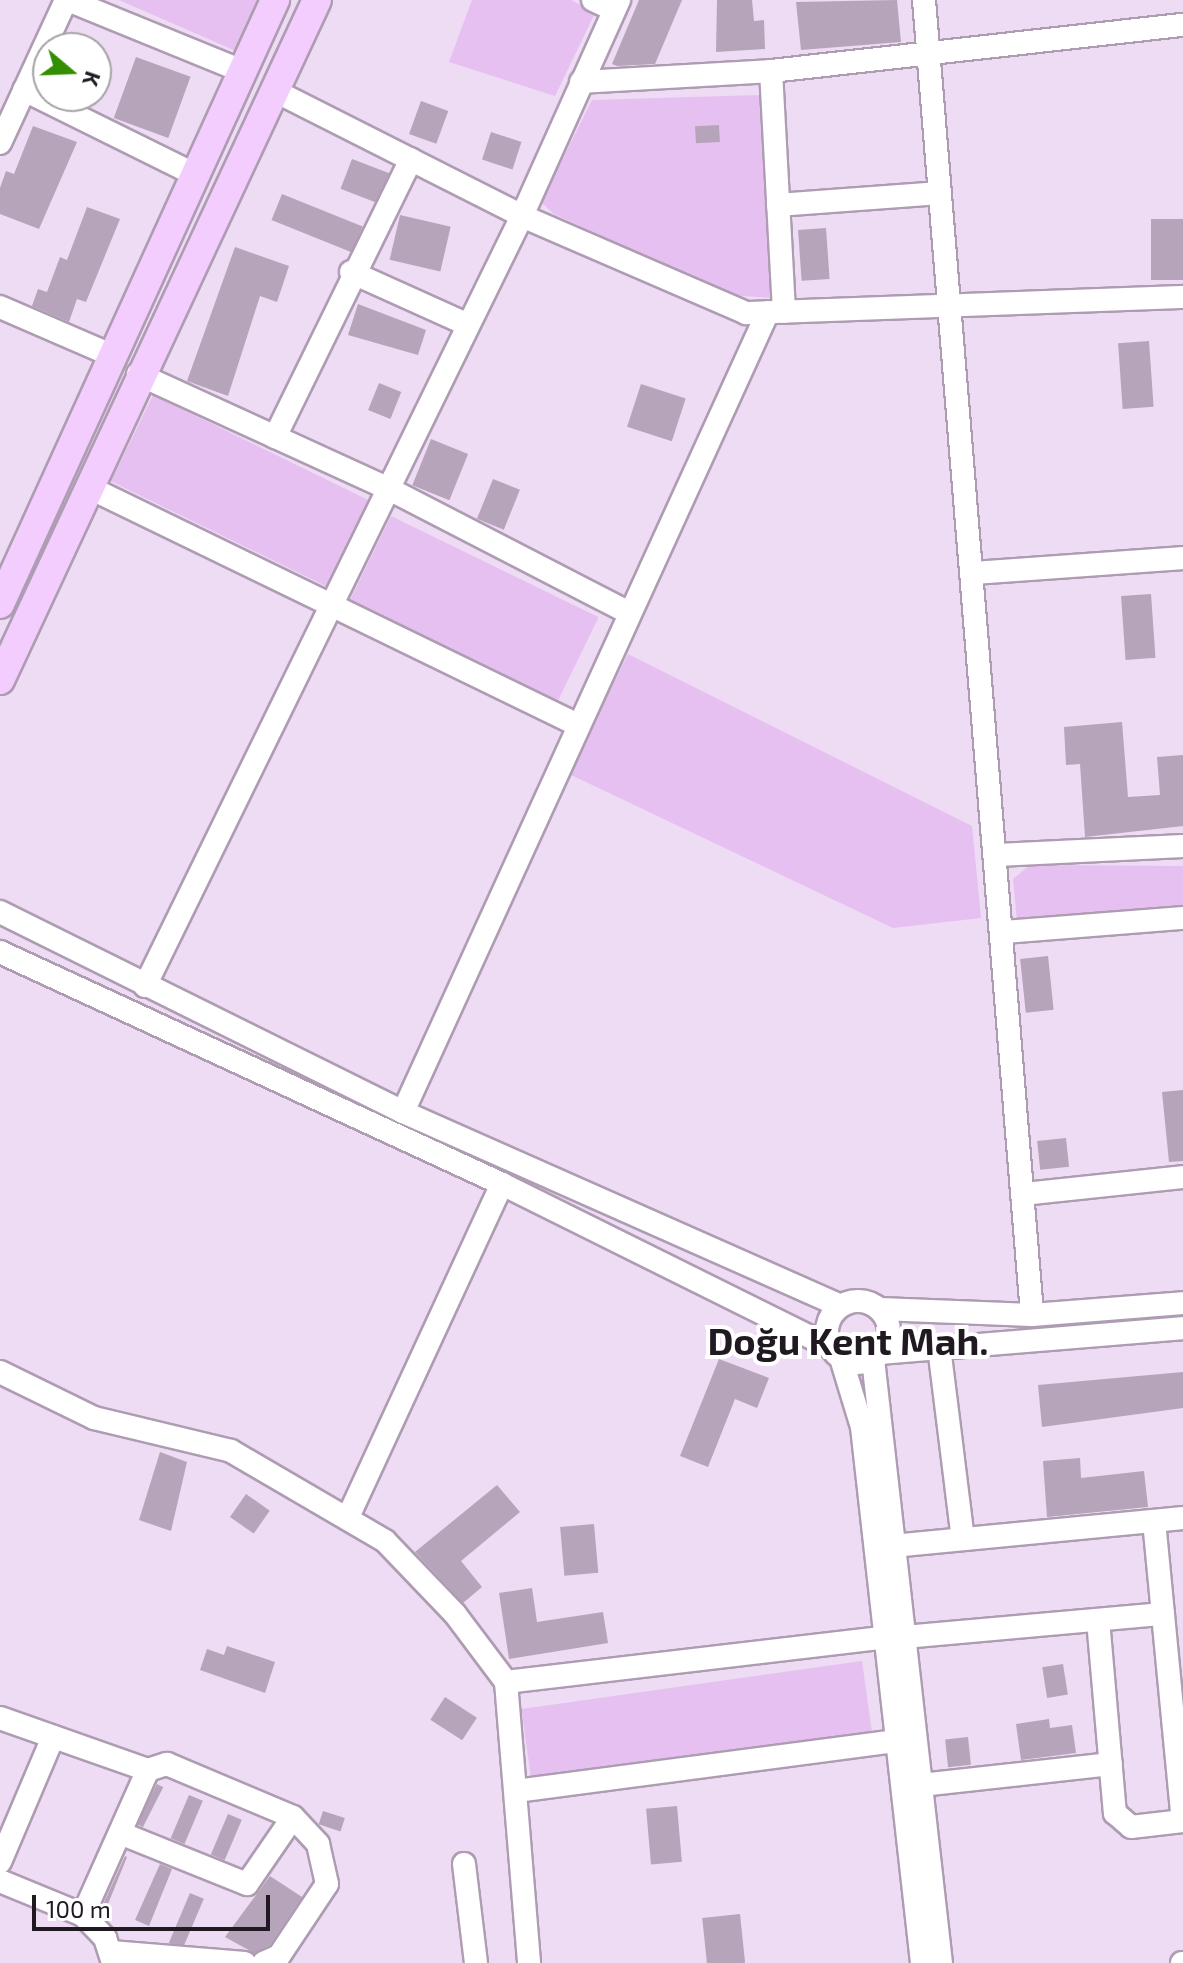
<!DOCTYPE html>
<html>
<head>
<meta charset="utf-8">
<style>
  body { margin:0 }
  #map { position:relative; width:1183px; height:1963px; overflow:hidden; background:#eedbf4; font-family:"Exo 2",sans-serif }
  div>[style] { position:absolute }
  .green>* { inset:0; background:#e7c0f2; transform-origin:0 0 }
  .building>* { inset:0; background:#b6a4bb; transform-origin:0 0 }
  .roads { filter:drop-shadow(2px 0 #ae9cb3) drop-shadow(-2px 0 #ae9cb3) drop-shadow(0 2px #ae9cb3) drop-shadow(0 -2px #ae9cb3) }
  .minor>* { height:22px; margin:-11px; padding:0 11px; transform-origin:11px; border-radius:11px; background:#fff }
  .minor>.ring { margin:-11px; padding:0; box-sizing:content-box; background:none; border:22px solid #fff; border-radius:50% }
  .major>* { height:28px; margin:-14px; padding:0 14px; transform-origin:14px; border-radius:14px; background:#f2cdfd }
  span { translate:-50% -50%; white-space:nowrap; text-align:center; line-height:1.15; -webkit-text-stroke:8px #fff; paint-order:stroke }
  .district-label { font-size:38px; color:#201922; font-weight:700 }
  .north { position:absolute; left:32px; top:32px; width:80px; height:80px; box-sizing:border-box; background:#fff; border:2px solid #a6a3a7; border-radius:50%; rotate:109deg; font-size:22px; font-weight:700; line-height:32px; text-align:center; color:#201922 }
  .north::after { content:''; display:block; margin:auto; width:28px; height:36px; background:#338f00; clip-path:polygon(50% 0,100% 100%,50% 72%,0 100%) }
  .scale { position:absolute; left:32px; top:1895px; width:238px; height:36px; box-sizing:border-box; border:4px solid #201922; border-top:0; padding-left:10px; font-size:24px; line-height:28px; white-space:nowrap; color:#201922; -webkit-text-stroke:6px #fff; paint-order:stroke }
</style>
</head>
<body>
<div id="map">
  <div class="green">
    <i style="clip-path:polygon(119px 0,257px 0,238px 52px)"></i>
    <i style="clip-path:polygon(472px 0,571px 0,595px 13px,555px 96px,449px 62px)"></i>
    <i style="clip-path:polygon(759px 95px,771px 298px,730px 295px,554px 214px,541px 202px,592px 100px)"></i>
    <i style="left:153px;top:395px;width:247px;height:96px;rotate:26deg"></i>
    <i style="left:391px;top:516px;width:231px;height:94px;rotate:26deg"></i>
    <i style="clip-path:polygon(628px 654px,972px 826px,981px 918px,893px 928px,569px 774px)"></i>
    <i style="clip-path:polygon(1030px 865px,1183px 866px,1183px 910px,1017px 921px,1013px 879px)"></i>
    <i style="left:862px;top:1661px;width:77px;height:344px;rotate:82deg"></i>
  </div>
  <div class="building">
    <i style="clip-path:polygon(639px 0,682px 0,655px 64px,617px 66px,612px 64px)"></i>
    <i style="clip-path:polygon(717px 0,752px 0,754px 21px,764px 20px,765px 49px,716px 52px)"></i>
    <i style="clip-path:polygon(897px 0,901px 42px,801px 50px,796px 2px)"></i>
    <i style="left:136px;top:57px;width:58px;height:65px;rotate:20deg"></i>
    <i style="left:421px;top:101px;width:29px;height:35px;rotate:20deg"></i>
    <i style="left:719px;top:125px;width:17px;height:24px;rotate:87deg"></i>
    <i style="clip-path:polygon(33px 126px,77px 142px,39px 229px,0 214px,0 188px,6px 171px,14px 174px)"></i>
    <i style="left:491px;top:132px;width:32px;height:29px;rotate:18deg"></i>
    <i style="left:352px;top:159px;width:40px;height:32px;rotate:21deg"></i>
    <i style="left:282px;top:194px;width:87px;height:28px;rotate:22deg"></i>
    <i style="clip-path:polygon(87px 207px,120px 219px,86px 302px,77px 299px,69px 322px,32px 306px,38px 289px,47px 292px,60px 257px,67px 260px)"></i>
    <i style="left:400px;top:215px;width:52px;height:46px;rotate:13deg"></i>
    <i style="left:1183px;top:219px;width:61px;height:32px;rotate:90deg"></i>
    <i style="left:826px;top:228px;width:51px;height:28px;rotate:86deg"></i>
    <i style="clip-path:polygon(235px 247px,289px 266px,277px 302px,260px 296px,228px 396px,187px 381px)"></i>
    <i style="clip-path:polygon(358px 304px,426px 330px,418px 355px,348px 335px)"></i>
    <i style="left:1149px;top:341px;width:66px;height:31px;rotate:86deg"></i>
    <i style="left:379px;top:383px;width:24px;height:29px;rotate:22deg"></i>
    <i style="left:641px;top:384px;width:47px;height:45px;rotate:18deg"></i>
    <i style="left:431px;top:439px;width:40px;height:50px;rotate:22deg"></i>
    <i style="left:493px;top:479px;width:29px;height:43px;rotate:22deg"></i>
    <i style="left:1151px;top:594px;width:64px;height:30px;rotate:86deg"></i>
    <i style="clip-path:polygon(1122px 722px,1128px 797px,1160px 795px,1157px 757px,1183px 755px,1183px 826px,1085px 837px,1080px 764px,1066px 765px,1064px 727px)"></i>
    <i style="left:1048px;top:956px;width:54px;height:28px;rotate:84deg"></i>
    <i style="clip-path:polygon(1183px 1090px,1183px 1161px,1169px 1162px,1162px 1092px)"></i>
    <i style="left:1066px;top:1138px;width:29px;height:29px;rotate:84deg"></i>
    <i style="clip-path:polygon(719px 1359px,769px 1378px,757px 1408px,735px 1399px,708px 1467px,680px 1456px)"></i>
    <i style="clip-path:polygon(1183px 1372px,1183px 1408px,1042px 1427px,1038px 1385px)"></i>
    <i style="clip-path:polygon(160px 1452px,187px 1462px,171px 1531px,139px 1520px)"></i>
    <i style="clip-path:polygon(1080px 1458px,1081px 1478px,1144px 1471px,1148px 1507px,1047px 1517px,1043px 1461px)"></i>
    <i style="clip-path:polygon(497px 1485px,520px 1512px,461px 1561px,482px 1587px,463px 1603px,415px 1552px)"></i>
    <i style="left:246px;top:1494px;width:29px;height:28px;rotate:35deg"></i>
    <i style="left:594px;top:1524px;width:49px;height:34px;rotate:85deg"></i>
    <i style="clip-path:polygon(532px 1588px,537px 1622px,603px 1612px,608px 1643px,509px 1659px,499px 1593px)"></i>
    <i style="clip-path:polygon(227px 1646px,275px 1662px,265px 1693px,200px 1670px,207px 1649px,224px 1655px)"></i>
    <i style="left:1063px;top:1664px;width:31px;height:21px;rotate:81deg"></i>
    <i style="left:445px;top:1697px;width:38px;height:27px;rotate:33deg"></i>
    <i style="clip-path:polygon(1049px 1719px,1050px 1728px,1072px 1725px,1076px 1753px,1021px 1760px,1016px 1724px)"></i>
    <i style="left:968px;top:1737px;width:28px;height:23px;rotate:84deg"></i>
    <i style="left:157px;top:1784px;width:7px;height:45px;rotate:27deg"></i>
    <i style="left:189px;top:1795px;width:15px;height:47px;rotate:23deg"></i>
    <i style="left:677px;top:1806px;width:56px;height:31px;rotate:85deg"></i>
    <i style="left:323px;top:1811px;width:23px;height:14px;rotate:18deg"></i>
    <i style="left:228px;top:1814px;width:15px;height:44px;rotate:23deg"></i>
    <i style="clip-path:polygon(125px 1856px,127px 1857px,106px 1909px,102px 1907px)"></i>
    <i style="clip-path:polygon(160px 1864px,172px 1869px,149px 1926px,135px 1920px)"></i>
    <i style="clip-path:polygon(270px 1876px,302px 1897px,270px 1945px,254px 1953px,225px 1937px)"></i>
    <i style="left:190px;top:1893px;width:15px;height:54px;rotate:23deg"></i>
    <i style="left:740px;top:1914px;width:49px;height:38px;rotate:84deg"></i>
  </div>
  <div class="roads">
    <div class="minor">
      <i style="left:68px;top:0;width:190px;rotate:22.2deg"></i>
      <i style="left:593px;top:0;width:23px;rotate:25deg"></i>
      <i style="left:924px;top:0;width:1319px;rotate:85.3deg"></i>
      <i style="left:771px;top:71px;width:241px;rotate:86.9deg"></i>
      <i style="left:581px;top:82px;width:190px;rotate:-3.3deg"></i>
      <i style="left:771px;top:71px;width:415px;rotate:-6.4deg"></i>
      <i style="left:24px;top:90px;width:192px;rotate:26.3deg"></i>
      <i style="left:273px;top:90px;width:279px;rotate:26.8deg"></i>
      <i style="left:522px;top:216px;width:244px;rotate:23.4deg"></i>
      <i style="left:746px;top:313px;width:437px;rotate:-2.1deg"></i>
      <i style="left:0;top:143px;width:157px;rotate:-65.2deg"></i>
      <i style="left:778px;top:205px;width:162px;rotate:-4.2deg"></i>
      <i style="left:351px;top:272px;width:124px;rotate:24.3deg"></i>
      <i style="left:0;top:307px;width:123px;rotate:23.4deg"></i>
      <i style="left:138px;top:374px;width:276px;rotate:24.6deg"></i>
      <i style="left:389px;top:489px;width:270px;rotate:27.3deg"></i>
      <i style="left:275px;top:437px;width:309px;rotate:-63.9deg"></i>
      <i style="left:88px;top:487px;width:545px;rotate:25.91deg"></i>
      <i style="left:974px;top:573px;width:210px;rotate:-4.1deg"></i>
      <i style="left:997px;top:855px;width:186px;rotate:-2.8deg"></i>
      <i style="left:0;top:912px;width:450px;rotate:26.4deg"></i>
      <i style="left:403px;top:1112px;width:478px;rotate:23.9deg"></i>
      <i style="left:1004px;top:932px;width:180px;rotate:-4.5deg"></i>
      <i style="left:0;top:952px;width:553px;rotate:24.8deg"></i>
      <i style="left:502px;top:1184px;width:369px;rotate:26.4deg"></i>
      <i style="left:145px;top:986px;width:857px;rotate:-63.91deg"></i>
      <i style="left:522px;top:216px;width:237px;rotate:-65.8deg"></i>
      <i style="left:403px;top:1112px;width:879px;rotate:-65.48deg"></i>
      <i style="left:1024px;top:1194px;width:160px;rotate:-6.1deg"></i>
      <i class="ring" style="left:827px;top:1301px;width:40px;height:40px"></i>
      <i style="left:880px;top:1309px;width:152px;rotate:2.3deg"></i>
      <i style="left:1032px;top:1315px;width:151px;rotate:-4.5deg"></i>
      <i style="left:939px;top:1347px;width:193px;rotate:82.9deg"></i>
      <i style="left:881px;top:1353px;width:303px;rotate:-4.7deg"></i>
      <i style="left:841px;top:1358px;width:72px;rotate:73.1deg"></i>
      <i style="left:862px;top:1427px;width:539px;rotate:83.61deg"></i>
      <i style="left:873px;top:1359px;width:608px;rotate:83.58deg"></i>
      <i style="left:0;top:1372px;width:105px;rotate:26.1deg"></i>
      <i style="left:94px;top:1418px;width:141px;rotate:13.5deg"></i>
      <i style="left:231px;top:1451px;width:178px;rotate:30.3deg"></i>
      <i style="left:385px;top:1541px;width:101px;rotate:46.2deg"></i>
      <i style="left:455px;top:1614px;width:85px;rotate:53.1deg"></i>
      <i style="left:506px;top:1682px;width:282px;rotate:85.3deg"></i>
      <i style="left:349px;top:1515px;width:365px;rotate:-65.2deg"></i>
      <i style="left:1154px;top:1521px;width:301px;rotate:84.5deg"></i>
      <i style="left:893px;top:1546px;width:291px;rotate:-5.5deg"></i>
      <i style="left:1098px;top:1620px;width:194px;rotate:85deg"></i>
      <i style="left:1115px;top:1813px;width:21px;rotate:41deg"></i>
      <i style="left:1131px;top:1827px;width:52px;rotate:-6.6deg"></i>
      <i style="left:904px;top:1637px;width:260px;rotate:-5.1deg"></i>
      <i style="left:506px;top:1682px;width:384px;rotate:-6.7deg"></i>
      <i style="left:0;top:1718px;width:157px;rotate:19.4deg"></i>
      <i style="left:921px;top:1785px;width:191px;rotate:-6.3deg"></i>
      <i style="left:516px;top:1791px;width:382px;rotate:-7.5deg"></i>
      <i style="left:120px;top:1833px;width:137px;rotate:21.9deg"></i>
      <i style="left:247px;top:1884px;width:81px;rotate:-55.5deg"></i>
      <i style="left:0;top:1862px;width:136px;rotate:-67deg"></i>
      <i style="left:464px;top:1864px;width:100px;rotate:83.1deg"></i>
      <i style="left:0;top:1881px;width:90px;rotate:22.3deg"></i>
      <i style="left:83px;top:1915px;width:32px;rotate:46deg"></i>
      <i style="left:105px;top:1938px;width:26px;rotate:72deg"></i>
      <i style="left:83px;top:1915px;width:159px;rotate:-65.9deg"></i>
      <i style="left:148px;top:1770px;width:20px;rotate:-18deg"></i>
      <i style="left:167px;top:1764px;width:137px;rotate:22.8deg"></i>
      <i style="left:293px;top:1817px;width:37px;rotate:47deg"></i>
      <i style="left:318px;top:1844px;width:41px;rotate:77.3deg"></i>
      <i style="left:327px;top:1884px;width:87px;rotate:123.7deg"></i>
      <i style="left:279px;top:1956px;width:17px;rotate:156deg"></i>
      <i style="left:111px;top:1952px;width:134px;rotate:4.7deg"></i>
      <i style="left:1182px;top:1963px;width:1px"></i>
    </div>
    <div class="major">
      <i style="left:0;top:604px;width:664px;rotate:-65.52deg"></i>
      <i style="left:0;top:680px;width:750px;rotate:-65.01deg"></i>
    </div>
  </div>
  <div class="district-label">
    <span style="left:848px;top:1341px">Doğu Kent Mah.</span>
  </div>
  <div class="north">K</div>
  <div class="scale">100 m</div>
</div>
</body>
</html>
